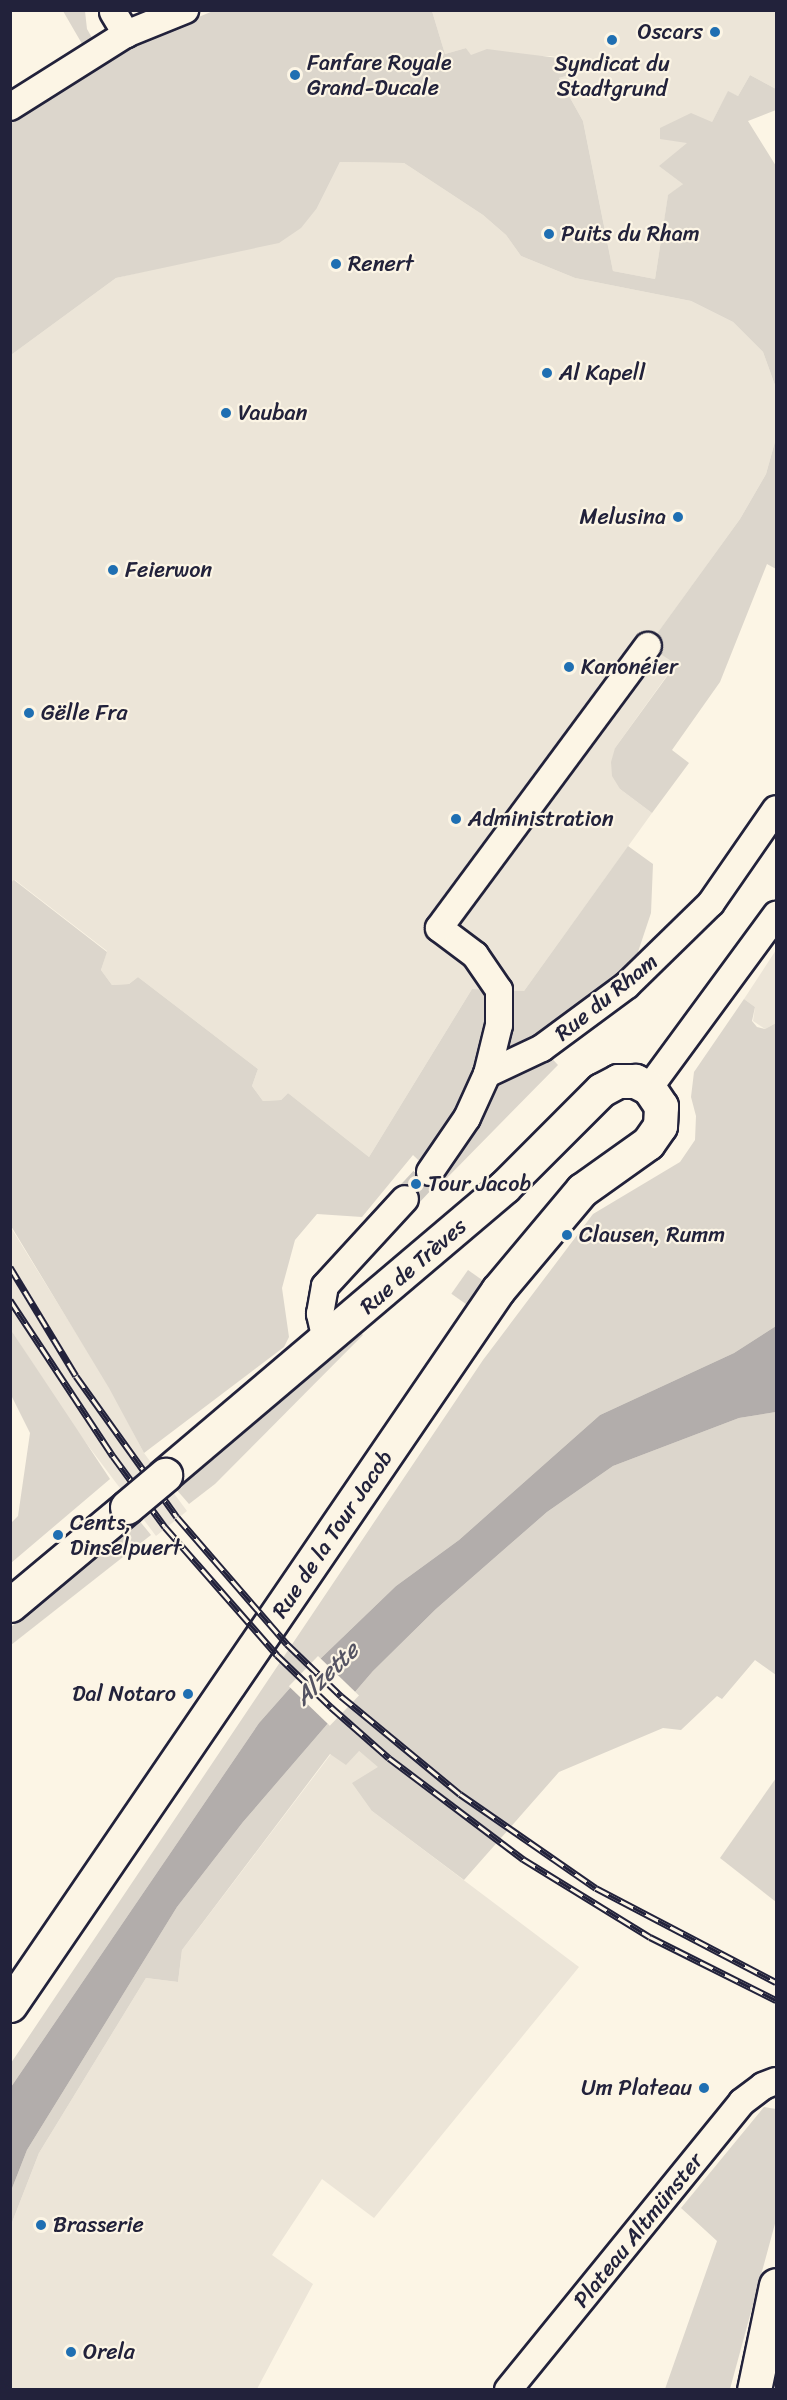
<!DOCTYPE html>
<html>
<head>
<meta charset="utf-8">
<style>
  body { margin:0 }
  #map { position:relative; width:787px; height:2400px; overflow:hidden; background:#fcf5e5; font-family:Sriracha,sans-serif }
  div>[style] { position:absolute }
  .built>* { inset:0; background:#ece5d8 }
  .green>* { inset:0; background:#dcd6cc; transform-origin:0 0 }
  .water>* { inset:0; background:#b2adab }
  .pier>* { inset:0; background:#fcf5e5; transform-origin:0 0 }
  .minor-tunnel>* { height:26px; margin-top:-13px; transform-origin:0; background:repeating-linear-gradient(90deg,#d0cbc3 0 26px,transparent 0 39px) }
  .roads { filter:drop-shadow(2px 0 #22223b) drop-shadow(-2px 0 #22223b) drop-shadow(0 2px #22223b) drop-shadow(0 -2px #22223b) }
  .minor>* { height:26px; margin:-13px; padding:0 13px; transform-origin:13px; border-radius:13px; background:#fcf5e5 }
  .primary>* { height:33px; margin:-16.5px; padding:0 16.5px; transform-origin:16.5px; border-radius:16.5px; background:#fcf5e5 }
  .rail>* { height:7px; margin-top:-3.5px; transform-origin:0; background:repeating-linear-gradient(90deg,#fcf5e5 0 14px,#22223b 0 28px); box-sizing:border-box; border-block:2px solid #22223b }
  .bridges { filter:drop-shadow(2px 0 #22223b) drop-shadow(-2px 0 #22223b) drop-shadow(0 2px #22223b) drop-shadow(0 -2px #22223b) }
  .primary-bridge>* { height:33px; margin:-16.5px; padding:0 16.5px; transform-origin:16.5px; border-radius:16.5px; background:#fcf5e5 }
  .dots>* { width:16px; height:16px; translate:-50% -50%; box-sizing:border-box; border:3px solid #fcf5e5; border-radius:50% }
  span { translate:-50% -50%; white-space:nowrap; text-align:center; line-height:1.15; -webkit-text-stroke:4.5px #fcf5e5; paint-order:stroke }
  .poi-label { font-size:22px; color:#22223b }
  .right { translate:-100% -50%; text-align:right }
  .left { translate:0 -50%; text-align:left }
  .street-label { font-size:22px; color:#22223b }
  .water-label { font-size:24px; color:#545362; font-style:italic }
  .frame { position:absolute; inset:0; border:12px solid #22223b; pointer-events:none }
</style>
</head>
<body>
<div id="map">
  <div class="built">
    <i style="clip-path:polygon(432px 11px,776px 11px,776px 89px,750px 75px,738px 96px,728px 92px,712px 122px,688px 142px,683px 184px,668px 196px,655px 279px,613px 271px,583px 121px,559px 78px,606px 64px,550px 56px,471px 56px,466px 48px,445px 54px)"></i>
    <i style="clip-path:polygon(340px 162px,404px 163px,483px 215px,506px 235px,521px 256px,575px 278px,691px 301px,733px 322px,763px 352px,776px 388px,776px 438px,766px 474px,740px 519px,649px 645px,676px 663px,615px 748px,620px 789px,652px 813px,524px 991px,472px 989px,369px 1157px,288px 1093px,281px 1100px,263px 1101px,252px 1086px,258px 1069px,138px 977px,129px 984px,112px 985px,101px 970px,107px 951px,15px 880px,11px 883px,11px 355px,116px 278px,184px 262px,317px 208px)"></i>
    <i style="clip-path:polygon(776px 950px,776px 1023px,765px 1029px,753px 1021px,755px 1007px,744px 999px)"></i>
    <i style="clip-path:polygon(10px 1226px,110px 1388px,144px 1453px,187px 1511px,156px 1536px,71px 1423px,11px 1330px)"></i>
    <i style="clip-path:polygon(359px 1751px,379px 1767px,372px 1811px,579px 1967px,374px 2218px,322px 2179px,272px 2255px,313px 2284px,257px 2389px,11px 2390px,11px 2225px,39px 2153px,146px 1978px,178px 1982px,182px 1950px,331px 1754px)"></i>
  </div>
  <div class="green">
    <i style="clip-path:polygon(63px 11px,85px 11px,87px 29px,95px 43px,85px 49px)"></i>
    <i style="clip-path:polygon(213px 11px,432px 11px,445px 54px,466px 48px,471px 55px,487px 49px,607px 64px,559px 78px,583px 121px,613px 271px,655px 279px,668px 195px,683px 184px,659px 166px,687px 143px,660px 139px,660px 128px,691px 113px,712px 122px,728px 91px,738px 96px,750px 75px,776px 89px,776px 110px,748px 121px,776px 166px,776px 388px,763px 352px,733px 322px,691px 301px,575px 278px,521px 256px,506px 235px,483px 215px,404px 163px,340px 162px,317px 208px,301px 228px,279px 243px,116px 278px,11px 355px,11px 123px,132px 45px)"></i>
    <i style="clip-path:polygon(776px 438px,776px 569px,767px 564px,720px 682px,672px 750px,689px 763px,652px 813px,620px 789px,612px 776px,611px 762px,615px 748px,676px 664px,648px 646px,740px 519px,766px 474px)"></i>
    <i style="clip-path:polygon(628px 846px,653px 864px,651px 913px,627px 985px,542px 1048px,558px 1065px,442px 1183px,413px 1155px,362px 1217px,317px 1214px,295px 1240px,282px 1288px,289px 1337px,284px 1347px,144px 1453px,109px 1388px,11px 1226px,10px 883px,14px 880px,107px 952px,101px 970px,112px 985px,129px 984px,138px 977px,258px 1069px,252px 1086px,263px 1101px,281px 1100px,288px 1093px,369px 1157px,472px 989px,524px 991px)"></i>
    <i style="clip-path:polygon(744px 999px,755px 1007px,752px 1021px,757px 1027px,765px 1029px,776px 1023px,776px 1326px,734px 1353px,600px 1415px,459px 1540px,396px 1586px,290px 1688px,259px 1723px,11px 2087px,11px 2063px,483px 1360px,593px 1214px,680px 1162px,695px 1140px,696px 1116px,691px 1097px,694px 1072px)"></i>
    <i style="left:468px;top:1270px;width:19px;height:29px;rotate:35deg"></i>
    <i style="clip-path:polygon(11px 1330px,110px 1479px,11px 1563px,11px 1523px,18px 1516px,30px 1433px,11px 1395px)"></i>
    <i style="clip-path:polygon(360px 1332px,363px 1335px,215px 1484px,189px 1504px,175px 1488px)"></i>
    <i style="clip-path:polygon(776px 1412px,776px 1675px,755px 1660px,722px 1699px,717px 1696px,681px 1730px,663px 1728px,559px 1772px,464px 1880px,372px 1811px,352px 1783px,378px 1767px,359px 1751px,346px 1765px,330px 1754px,182px 1950px,178px 1982px,146px 1978px,39px 2153px,11px 2225px,11px 2191px,27px 2150px,177px 1907px,243px 1822px,373px 1671px,436px 1609px,547px 1512px,613px 1466px,739px 1418px)"></i>
    <i style="clip-path:polygon(138px 1519px,151px 1535px,11px 1645px,11px 1627px)"></i>
    <i style="clip-path:polygon(776px 1778px,776px 1902px,720px 1858px)"></i>
    <i style="clip-path:polygon(764px 2107px,776px 2109px,776px 2220px,730px 2389px,665px 2389px,717px 2241px,681px 2208px)"></i>
  </div>
  <div class="water">
    <i style="clip-path:polygon(776px 1326px,776px 1412px,739px 1418px,613px 1466px,547px 1512px,436px 1609px,373px 1671px,243px 1822px,177px 1907px,27px 2150px,11px 2191px,11px 2087px,259px 1723px,290px 1688px,396px 1586px,459px 1540px,600px 1415px,734px 1353px)"></i>
  </div>
  <div class="pier">
    <i style="left:318px;top:1656px;width:57px;height:42px;rotate:44deg"></i>
  </div>
  <div class="minor-tunnel">
    <i style="left:405px;top:1199px;width:37px;rotate:-47deg"></i>
  </div>
  <div class="roads">
    <div class="minor">
      <i style="left:113px;top:12px;width:26px;rotate:59deg"></i>
      <i style="left:10px;top:107px;width:137px;rotate:-32.2deg"></i>
      <i style="left:126px;top:34px;width:64px;rotate:-22.1deg"></i>
      <i style="left:487px;top:1074px;width:61px;rotate:-25.3deg"></i>
      <i style="left:542px;top:1048px;width:106px;rotate:-36.5deg"></i>
      <i style="left:627px;top:985px;width:117px;rotate:-44.3deg"></i>
      <i style="left:711px;top:903px;width:114px;rotate:-55.3deg"></i>
      <i style="left:649px;top:1088px;width:215px;rotate:-53.7deg"></i>
      <i style="left:430px;top:1172px;width:65px;rotate:-55.6deg"></i>
      <i style="left:467px;top:1118px;width:48px;rotate:-65.6deg"></i>
      <i style="left:487px;top:1074px;width:50px;rotate:-76.2deg"></i>
      <i style="left:499px;top:1025px;width:35px;rotate:-90deg"></i>
      <i style="left:499px;top:990px;width:42px;rotate:-124.4deg"></i>
      <i style="left:475px;top:955px;width:45px;rotate:-143.1deg"></i>
      <i style="left:439px;top:928px;width:351px;rotate:-53.5deg"></i>
      <i style="left:326px;top:1340px;width:27px;rotate:-103deg"></i>
      <i style="left:320px;top:1314px;width:28px;rotate:-80deg"></i>
      <i style="left:325px;top:1286px;width:118px;rotate:-47.4deg"></i>
      <i style="left:508px;top:2390px;width:371px;rotate:-50.9deg"></i>
      <i style="left:742px;top:2102px;width:26px;rotate:-37deg"></i>
      <i style="left:763px;top:2086px;width:14px;rotate:-21deg"></i>
    </div>
    <div class="primary">
      <i style="left:10px;top:1605px;width:153px;rotate:-39.9deg"></i>
      <i style="left:10px;top:2005px;width:866px;rotate:-55.69deg"></i>
      <i style="left:498px;top:1290px;width:131px;rotate:-50deg"></i>
      <i style="left:582px;top:1190px;width:81px;rotate:-35.5deg"></i>
      <i style="left:648px;top:1143px;width:21px;rotate:-55deg"></i>
      <i style="left:660px;top:1126px;width:20px;rotate:-87deg"></i>
      <i style="left:661px;top:1106px;width:22px;rotate:-124deg"></i>
      <i style="left:649px;top:1088px;width:16px;rotate:-153deg"></i>
      <i style="left:635px;top:1081px;width:17px;rotate:180deg"></i>
      <i style="left:618px;top:1081px;width:19px;rotate:152deg"></i>
      <i style="left:601px;top:1090px;width:137px;rotate:135deg"></i>
      <i style="left:504px;top:1187px;width:445px;rotate:139.7deg"></i>
      <i style="left:754px;top:2390px;width:107px;rotate:-78.2deg"></i>
    </div>
  </div>
  <div class="rail">
    <i style="left:10px;top:1267px;width:127px;rotate:58.8deg"></i>
    <i style="left:76px;top:1376px;width:173px;rotate:54.4deg"></i>
    <i style="left:177px;top:1517px;width:168px;rotate:49.1deg"></i>
    <i style="left:287px;top:1644px;width:75px;rotate:43.9deg"></i>
    <i style="left:341px;top:1696px;width:154px;rotate:39.5deg"></i>
    <i style="left:460px;top:1794px;width:165px;rotate:34.7deg"></i>
    <i style="left:596px;top:1888px;width:203px;rotate:27.6deg"></i>
    <i style="left:10px;top:1300px;width:187px;rotate:56.6deg"></i>
    <i style="left:113px;top:1456px;width:88px;rotate:53.8deg"></i>
    <i style="left:165px;top:1527px;width:170px;rotate:48.8deg"></i>
    <i style="left:277px;top:1655px;width:75px;rotate:43.9deg"></i>
    <i style="left:331px;top:1707px;width:77px;rotate:41.3deg"></i>
    <i style="left:389px;top:1758px;width:168px;rotate:37deg"></i>
    <i style="left:523px;top:1859px;width:149px;rotate:31.6deg"></i>
    <i style="left:650px;top:1937px;width:141px;rotate:26.6deg"></i>
  </div>
  <div class="bridges">
    <div class="primary-bridge">
      <i style="left:127px;top:1507px;width:50px;rotate:-40.1deg"></i>
    </div>
  </div>
  <div class="dots">
    <i style="left:715px;top:32px;background:#1f6fb2"></i>
    <i style="left:612px;top:40px;background:#1f6fb2"></i>
    <i style="left:295px;top:75px;background:#1f6fb2"></i>
    <i style="left:549px;top:234px;background:#1f6fb2"></i>
    <i style="left:336px;top:264px;background:#1f6fb2"></i>
    <i style="left:547px;top:373px;background:#1f6fb2"></i>
    <i style="left:226px;top:413px;background:#1f6fb2"></i>
    <i style="left:678px;top:517px;background:#1f6fb2"></i>
    <i style="left:113px;top:570px;background:#1f6fb2"></i>
    <i style="left:569px;top:667px;background:#1f6fb2"></i>
    <i style="left:29px;top:713px;background:#1f6fb2"></i>
    <i style="left:456px;top:819px;background:#1f6fb2"></i>
    <i style="left:416px;top:1184px;background:#1f6fb2"></i>
    <i style="left:567px;top:1235px;background:#1f6fb2"></i>
    <i style="left:58px;top:1535px;background:#1f6fb2"></i>
    <i style="left:188px;top:1694px;background:#1f6fb2"></i>
    <i style="left:704px;top:2088px;background:#1f6fb2"></i>
    <i style="left:41px;top:2225px;background:#1f6fb2"></i>
    <i style="left:71px;top:2352px;background:#1f6fb2"></i>
  </div>
  <div class="poi-label">
    <span class="right" style="left:703px;top:32px">Oscars</span>
    <span class="left" style="left:307px;top:75px">Fanfare Royale<br>Grand-Ducale</span>
    <span style="left:612px;top:76px">Syndicat du<br>Stadtgrund</span>
    <span class="left" style="left:561px;top:234px">Puits du Rham</span>
    <span class="left" style="left:348px;top:264px">Renert</span>
    <span class="left" style="left:559px;top:373px">Al Kapell</span>
    <span class="left" style="left:238px;top:413px">Vauban</span>
    <span class="right" style="left:666px;top:517px">Melusina</span>
    <span class="left" style="left:125px;top:570px">Feierwon</span>
    <span class="left" style="left:581px;top:667px">Kanonéier</span>
    <span class="left" style="left:41px;top:713px">Gëlle Fra</span>
    <span class="left" style="left:468px;top:819px">Administration</span>
    <span class="left" style="left:428px;top:1184px">Tour Jacob</span>
    <span class="left" style="left:579px;top:1235px">Clausen, Rumm</span>
    <span class="left" style="left:70px;top:1535px">Cents,<br>Dinselpuert</span>
    <span class="right" style="left:176px;top:1694px">Dal Notaro</span>
    <span class="right" style="left:692px;top:2088px">Um Plateau</span>
    <span class="left" style="left:53px;top:2225px">Brasserie</span>
    <span class="left" style="left:83px;top:2352px">Orela</span>
  </div>
  <div class="street-label">
    <span style="left:606px;top:997px;rotate:-39deg">Rue du Rham</span>
    <span style="left:413px;top:1266px;rotate:-41deg">Rue de Trèves</span>
    <span style="left:332px;top:1534px;rotate:-56deg">Rue de la Tour Jacob</span>
    <span style="left:638px;top:2230px;rotate:-51deg">Plateau Altmünster</span>
  </div>
  <div class="water-label">
    <span style="left:327px;top:1674px;rotate:-44deg">Alzette</span>
  </div>
  <div class="frame"></div>
</div>
</body>
</html>
